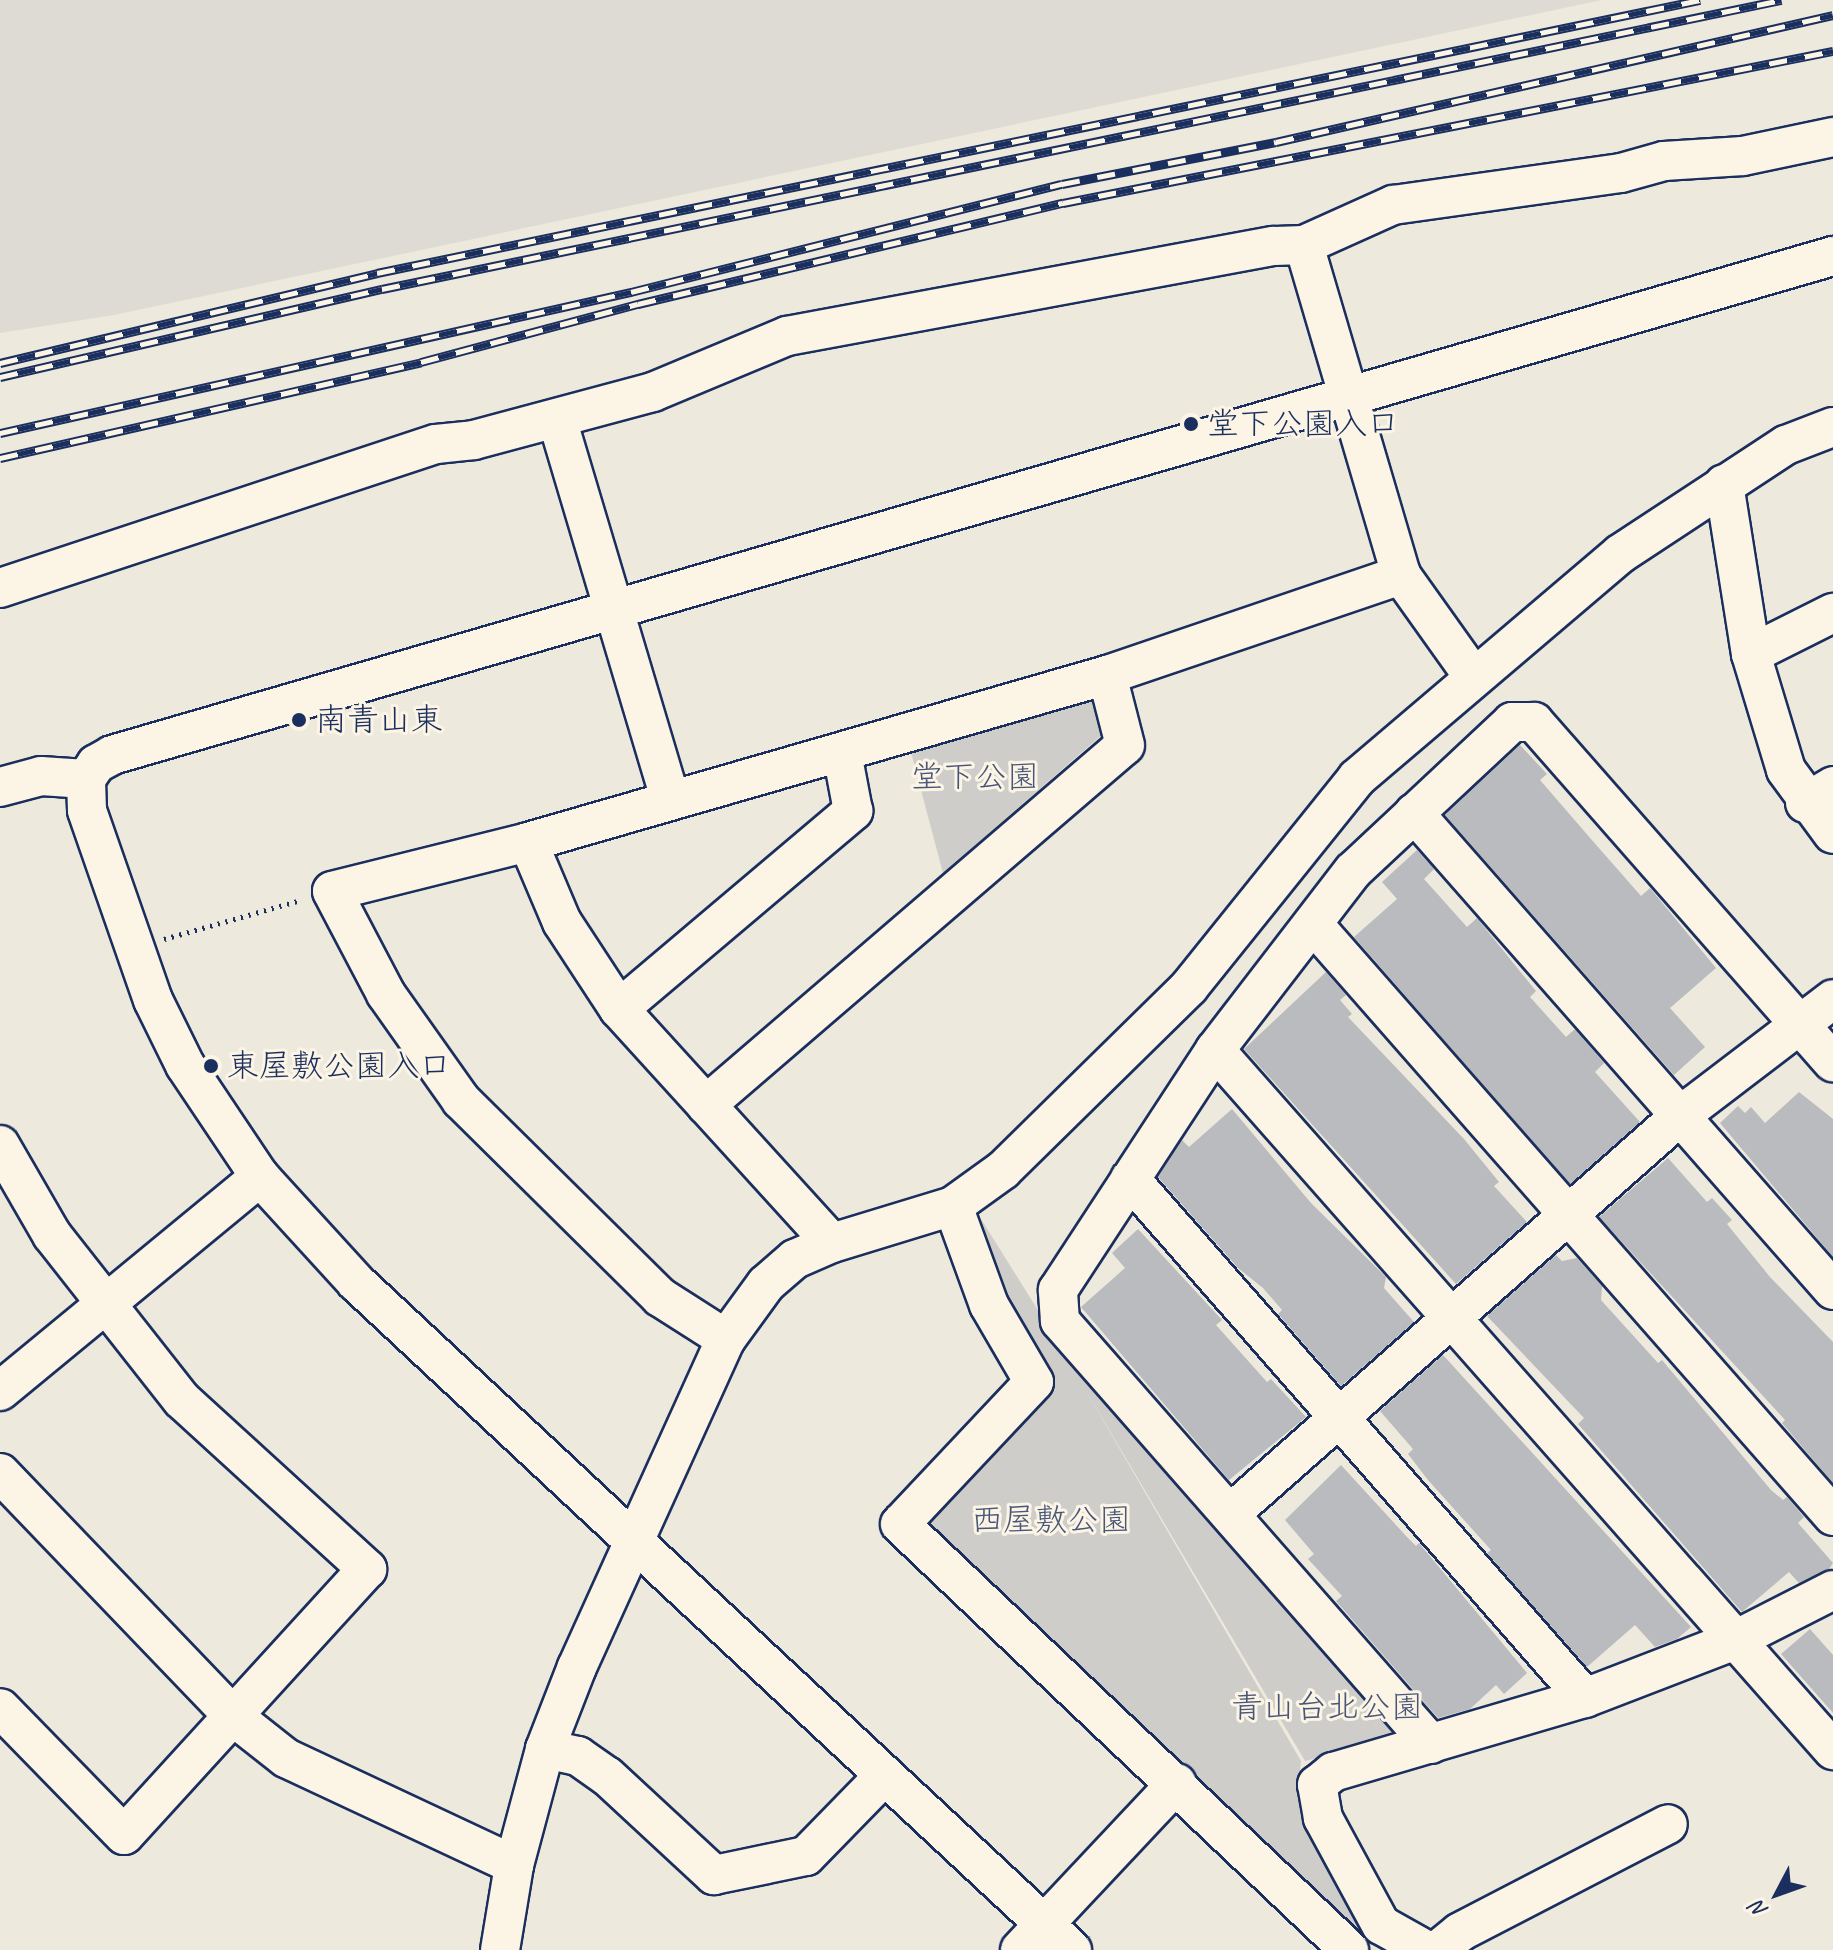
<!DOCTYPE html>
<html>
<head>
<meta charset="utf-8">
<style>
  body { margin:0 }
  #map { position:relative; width:1833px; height:1950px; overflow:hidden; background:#eee9dd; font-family:Caveat,"Klee One",sans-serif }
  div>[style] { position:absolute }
  .built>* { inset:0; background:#dedbd4 }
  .green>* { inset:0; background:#cfcdca }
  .building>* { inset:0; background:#babbbe }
  .path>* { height:5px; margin-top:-2.5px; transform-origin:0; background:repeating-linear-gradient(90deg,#1b2f5e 0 2px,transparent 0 8px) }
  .roads { filter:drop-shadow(2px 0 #1b2f5e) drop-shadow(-2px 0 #1b2f5e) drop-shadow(0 2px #1b2f5e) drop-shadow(0 -2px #1b2f5e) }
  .minor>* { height:38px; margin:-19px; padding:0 19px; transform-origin:19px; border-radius:19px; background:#fcf5e5 }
  .rail>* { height:9px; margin-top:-4.5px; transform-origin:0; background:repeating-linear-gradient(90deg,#fcf5e5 0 18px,#1b2f5e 0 36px); box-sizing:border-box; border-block:2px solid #1b2f5e }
  .dots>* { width:22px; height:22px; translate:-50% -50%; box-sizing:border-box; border:4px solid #fcf5e5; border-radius:50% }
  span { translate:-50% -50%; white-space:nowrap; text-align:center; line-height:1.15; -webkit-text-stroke:6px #fcf5e5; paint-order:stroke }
  .poi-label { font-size:32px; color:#1b2f5e }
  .left { translate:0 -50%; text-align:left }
  .park-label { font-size:32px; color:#485679 }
  .north { position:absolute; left:1737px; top:1854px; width:80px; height:80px; -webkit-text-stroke:6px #fcf5e5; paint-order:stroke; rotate:229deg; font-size:22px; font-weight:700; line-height:32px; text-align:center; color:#1b2f5e }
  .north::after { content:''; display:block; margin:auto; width:28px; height:36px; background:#1b2f5e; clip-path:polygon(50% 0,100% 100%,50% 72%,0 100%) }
</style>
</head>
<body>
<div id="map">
  <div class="built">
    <i style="clip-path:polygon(0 0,1602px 0,114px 315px,0 333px)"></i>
  </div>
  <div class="green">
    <i style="clip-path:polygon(1089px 692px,1098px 699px,1104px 733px,943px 873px,908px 741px)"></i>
    <i style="clip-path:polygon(981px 1219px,1056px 1339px,1403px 1722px,1398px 1737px,1305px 1761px,1082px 1384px,1301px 1761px,1299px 1783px,1378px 1940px,1365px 1943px,927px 1531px,925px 1516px,1054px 1379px,1005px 1300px)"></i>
  </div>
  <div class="building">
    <i style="clip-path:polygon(1520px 745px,1547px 774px,1540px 780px,1591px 839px,1641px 896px,1650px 888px,1716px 968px,1670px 1008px,1705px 1047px,1674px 1075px,1445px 815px)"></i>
    <i style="clip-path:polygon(1417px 850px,1434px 869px,1424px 879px,1467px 927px,1477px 918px,1536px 991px,1530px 997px,1566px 1037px,1575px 1029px,1604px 1063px,1595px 1072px,1640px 1122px,1570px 1184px,1354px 937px,1397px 899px,1382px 882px)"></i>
    <i style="clip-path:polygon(1326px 972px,1346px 995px,1340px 1000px,1352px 1014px,1348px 1017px,1464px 1139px,1499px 1182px,1494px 1186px,1527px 1222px,1456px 1284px,1244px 1049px)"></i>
    <i style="clip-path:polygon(1799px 1092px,1833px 1119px,1833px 1257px,1720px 1123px,1738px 1106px,1745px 1113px,1751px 1107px,1765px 1123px)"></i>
    <i style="clip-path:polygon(1232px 1109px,1311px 1203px,1386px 1277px,1384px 1288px,1414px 1322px,1341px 1386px,1278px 1314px,1282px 1310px,1263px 1288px,1238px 1268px,1158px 1177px,1182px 1140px,1189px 1147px)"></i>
    <i style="clip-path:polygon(1668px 1158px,1707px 1202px,1712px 1198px,1732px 1220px,1727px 1224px,1770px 1277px,1833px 1342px,1833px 1483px,1782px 1423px,1785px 1420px,1599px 1217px)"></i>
    <i style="clip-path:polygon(1138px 1229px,1222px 1320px,1216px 1325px,1267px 1382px,1271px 1379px,1306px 1417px,1229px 1480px,1081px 1307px,1125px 1268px,1112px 1253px)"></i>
    <i style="clip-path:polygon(1556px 1255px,1562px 1261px,1577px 1258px,1602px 1286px,1601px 1300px,1658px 1363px,1662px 1360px,1771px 1490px,1783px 1500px,1787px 1497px,1804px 1517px,1798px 1523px,1833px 1563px,1829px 1569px,1799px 1583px,1789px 1572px,1742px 1612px,1612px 1463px,1578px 1424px,1584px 1418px,1487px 1316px)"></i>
    <i style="clip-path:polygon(1443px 1355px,1691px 1627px,1677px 1639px,1655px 1647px,1635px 1625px,1587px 1667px,1487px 1553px,1491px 1550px,1428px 1480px,1408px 1454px,1413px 1449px,1380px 1411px)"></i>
    <i style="clip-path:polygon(1341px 1465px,1407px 1537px,1416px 1546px,1419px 1543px,1527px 1673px,1504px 1694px,1496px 1685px,1470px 1709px,1438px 1718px,1336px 1601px,1342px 1596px,1308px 1559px,1314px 1554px,1285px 1520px)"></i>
    <i style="clip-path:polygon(1810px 1629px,1833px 1655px,1833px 1713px,1781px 1654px)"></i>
  </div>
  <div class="path">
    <i style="left:164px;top:939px;width:142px;rotate:-15.9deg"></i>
  </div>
  <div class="roads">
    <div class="minor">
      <i style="left:1304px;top:245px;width:344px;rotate:73.6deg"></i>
      <i style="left:1401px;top:575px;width:124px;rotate:54.5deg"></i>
      <i style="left:557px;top:419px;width:396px;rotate:73.4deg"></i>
      <i style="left:1724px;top:484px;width:172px;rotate:81deg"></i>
      <i style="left:1751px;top:654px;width:121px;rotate:73.2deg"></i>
      <i style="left:1786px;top:770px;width:79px;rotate:53.7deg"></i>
      <i style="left:0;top:588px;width:459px;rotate:-18.3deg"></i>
      <i style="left:436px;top:444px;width:38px;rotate:-6deg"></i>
      <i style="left:474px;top:440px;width:185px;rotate:-15deg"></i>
      <i style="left:653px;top:392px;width:145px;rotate:-22.7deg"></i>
      <i style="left:787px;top:336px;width:495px;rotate:-10.5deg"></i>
      <i style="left:1274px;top:246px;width:30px;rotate:-2deg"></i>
      <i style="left:1304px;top:245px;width:98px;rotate:-24.2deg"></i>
      <i style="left:1393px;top:205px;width:230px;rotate:-8deg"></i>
      <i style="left:1621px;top:173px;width:45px;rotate:-15.6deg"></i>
      <i style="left:1664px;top:161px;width:79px;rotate:-3.6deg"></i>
      <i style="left:1743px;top:156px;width:92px;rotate:-11.9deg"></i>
      <i style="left:1751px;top:654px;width:92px;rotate:-26.6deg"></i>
      <i style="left:0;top:787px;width:42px;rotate:-15deg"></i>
      <i style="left:41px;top:776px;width:45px;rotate:3.8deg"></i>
      <i style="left:1805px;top:803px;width:33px;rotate:-31deg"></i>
      <i style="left:1414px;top:813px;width:635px;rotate:48.7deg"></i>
      <i style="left:528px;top:842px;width:87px;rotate:67deg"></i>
      <i style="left:562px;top:922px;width:104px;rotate:56.8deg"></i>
      <i style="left:619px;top:1009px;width:316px;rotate:47.7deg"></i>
      <i style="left:1313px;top:924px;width:788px;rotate:48.7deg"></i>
      <i style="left:619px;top:1009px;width:307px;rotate:-40.2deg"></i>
      <i style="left:853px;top:811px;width:59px;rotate:-100.7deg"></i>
      <i style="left:1215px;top:1050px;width:934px;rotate:48.56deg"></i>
      <i style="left:706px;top:1105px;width:552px;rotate:-40.67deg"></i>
      <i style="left:1125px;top:745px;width:72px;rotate:-104.4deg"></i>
      <i style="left:0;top:1145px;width:104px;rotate:60deg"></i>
      <i style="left:52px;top:1235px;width:210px;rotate:51.8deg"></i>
      <i style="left:182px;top:1400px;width:251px;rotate:42.4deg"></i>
      <i style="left:367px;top:1569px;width:360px;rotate:132.4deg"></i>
      <i style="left:124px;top:1835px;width:177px;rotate:-134.3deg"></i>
      <i style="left:1130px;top:1179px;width:690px;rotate:48.76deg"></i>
      <i style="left:953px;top:1206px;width:105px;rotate:70deg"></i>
      <i style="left:989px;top:1305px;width:89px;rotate:59.7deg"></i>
      <i style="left:1034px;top:1382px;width:195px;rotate:133.3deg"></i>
      <i style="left:900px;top:1524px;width:619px;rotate:43.49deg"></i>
      <i style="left:726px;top:1339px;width:78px;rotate:-147.5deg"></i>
      <i style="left:660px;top:1297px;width:280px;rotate:-135.3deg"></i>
      <i style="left:461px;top:1100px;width:130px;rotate:-125.3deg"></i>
      <i style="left:386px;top:994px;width:116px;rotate:-117.7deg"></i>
      <i style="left:332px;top:891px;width:202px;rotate:-14deg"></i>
      <i style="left:528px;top:842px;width:603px;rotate:-16.09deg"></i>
      <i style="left:1107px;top:675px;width:311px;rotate:-18.8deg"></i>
      <i style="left:0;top:1391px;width:337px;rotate:-39.5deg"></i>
      <i style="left:0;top:1473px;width:338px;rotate:46.2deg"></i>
      <i style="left:234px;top:1717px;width:66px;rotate:38.3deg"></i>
      <i style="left:286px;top:1758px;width:252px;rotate:25.1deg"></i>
      <i style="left:1230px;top:1514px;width:602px;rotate:-41.5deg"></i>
      <i style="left:1681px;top:1115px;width:191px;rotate:-37.3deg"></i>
      <i style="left:1431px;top:1744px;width:563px;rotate:-131.25deg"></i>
      <i style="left:1060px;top:1321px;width:31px;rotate:-94deg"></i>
      <i style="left:1058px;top:1290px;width:287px;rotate:-56.8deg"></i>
      <i style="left:1215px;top:1050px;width:226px;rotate:-52.4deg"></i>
      <i style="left:1353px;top:871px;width:218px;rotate:-43.1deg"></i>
      <i style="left:1512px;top:722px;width:22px"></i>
      <i style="left:1534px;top:722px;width:453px;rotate:48.7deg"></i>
      <i style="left:545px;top:1749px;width:34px;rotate:12deg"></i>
      <i style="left:578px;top:1756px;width:35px;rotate:35deg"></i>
      <i style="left:607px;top:1776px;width:146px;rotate:42.8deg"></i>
      <i style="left:714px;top:1875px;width:94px;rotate:-11.7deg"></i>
      <i style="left:806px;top:1856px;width:112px;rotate:-45.7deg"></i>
      <i style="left:500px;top:1950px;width:86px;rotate:-80.6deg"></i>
      <i style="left:514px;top:1865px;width:120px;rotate:-75deg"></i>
      <i style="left:545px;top:1749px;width:88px;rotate:-68.7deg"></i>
      <i style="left:577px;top:1667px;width:360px;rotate:-65.6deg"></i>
      <i style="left:726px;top:1339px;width:68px;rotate:-54deg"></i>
      <i style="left:766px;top:1284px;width:38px;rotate:-41deg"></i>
      <i style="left:795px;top:1259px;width:40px;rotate:-23.4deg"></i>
      <i style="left:832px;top:1243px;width:127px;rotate:-17deg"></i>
      <i style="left:953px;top:1206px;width:62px;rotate:-35.8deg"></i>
      <i style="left:1003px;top:1170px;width:261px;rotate:-44.5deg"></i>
      <i style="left:1189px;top:987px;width:268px;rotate:-51.2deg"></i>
      <i style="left:1357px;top:778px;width:345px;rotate:-40.4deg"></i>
      <i style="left:1620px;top:554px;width:199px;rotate:-33.3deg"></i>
      <i style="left:1786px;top:445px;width:50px;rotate:-21deg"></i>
      <i style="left:1020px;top:1950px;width:229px;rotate:-46.8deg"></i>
      <i style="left:1072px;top:1950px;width:979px;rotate:-136.99deg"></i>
      <i style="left:356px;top:1282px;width:142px;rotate:-132.4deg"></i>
      <i style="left:260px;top:1177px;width:135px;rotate:-123.8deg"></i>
      <i style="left:185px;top:1065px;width:72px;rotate:-116.2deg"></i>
      <i style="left:153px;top:1000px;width:201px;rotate:-109.2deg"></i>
      <i style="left:87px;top:810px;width:31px;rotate:-92deg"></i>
      <i style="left:86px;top:779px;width:18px;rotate:-56deg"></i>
      <i style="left:96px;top:764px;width:18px;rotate:-29deg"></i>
      <i style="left:112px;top:755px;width:1792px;rotate:-16.17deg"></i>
      <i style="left:1426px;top:1950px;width:51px;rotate:-150.9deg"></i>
      <i style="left:1381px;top:1925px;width:122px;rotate:-118.5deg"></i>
      <i style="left:1323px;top:1818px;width:34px;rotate:-100deg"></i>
      <i style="left:1317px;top:1785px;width:21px;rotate:-39deg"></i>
      <i style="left:1333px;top:1772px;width:263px;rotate:-16.4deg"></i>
      <i style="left:1585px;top:1698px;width:161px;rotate:-21.1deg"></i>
      <i style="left:1735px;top:1640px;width:110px;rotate:-27deg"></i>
      <i style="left:1438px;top:1950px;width:28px;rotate:-39deg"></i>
      <i style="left:1460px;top:1932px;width:234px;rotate:-27.4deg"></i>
    </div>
  </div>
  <div class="rail">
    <i style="left:0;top:363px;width:388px;rotate:-13.4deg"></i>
    <i style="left:377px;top:273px;width:1351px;rotate:-11.66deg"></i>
    <i style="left:0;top:377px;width:392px;rotate:-13deg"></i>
    <i style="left:382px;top:289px;width:1429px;rotate:-11.67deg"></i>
    <i style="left:0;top:433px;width:647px;rotate:-12.6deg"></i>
    <i style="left:631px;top:292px;width:444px;rotate:-14.1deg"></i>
    <i style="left:1062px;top:184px;width:218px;rotate:-11.1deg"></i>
    <i style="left:1276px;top:142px;width:571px;rotate:-12.84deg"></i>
    <i style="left:0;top:458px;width:432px;rotate:-12.8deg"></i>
    <i style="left:421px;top:362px;width:225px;rotate:-15deg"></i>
    <i style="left:638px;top:304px;width:437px;rotate:-13.4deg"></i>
    <i style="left:1063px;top:203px;width:785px;rotate:-11.17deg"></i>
  </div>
  <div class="dots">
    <i style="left:1191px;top:424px;background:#1b2f5e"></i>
    <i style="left:299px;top:720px;background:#1b2f5e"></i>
    <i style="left:211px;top:1066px;background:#1b2f5e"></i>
  </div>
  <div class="poi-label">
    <span class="left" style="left:1207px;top:424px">堂下公園入口</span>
    <span class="left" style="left:315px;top:720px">南青山東</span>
    <span class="left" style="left:227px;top:1066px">東屋敷公園入口</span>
  </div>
  <div class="park-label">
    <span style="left:975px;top:777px">堂下公園</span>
    <span style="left:1051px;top:1520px">西屋敷公園</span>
    <span style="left:1327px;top:1707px">青山台北公園</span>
  </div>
  <div class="north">N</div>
</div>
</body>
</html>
